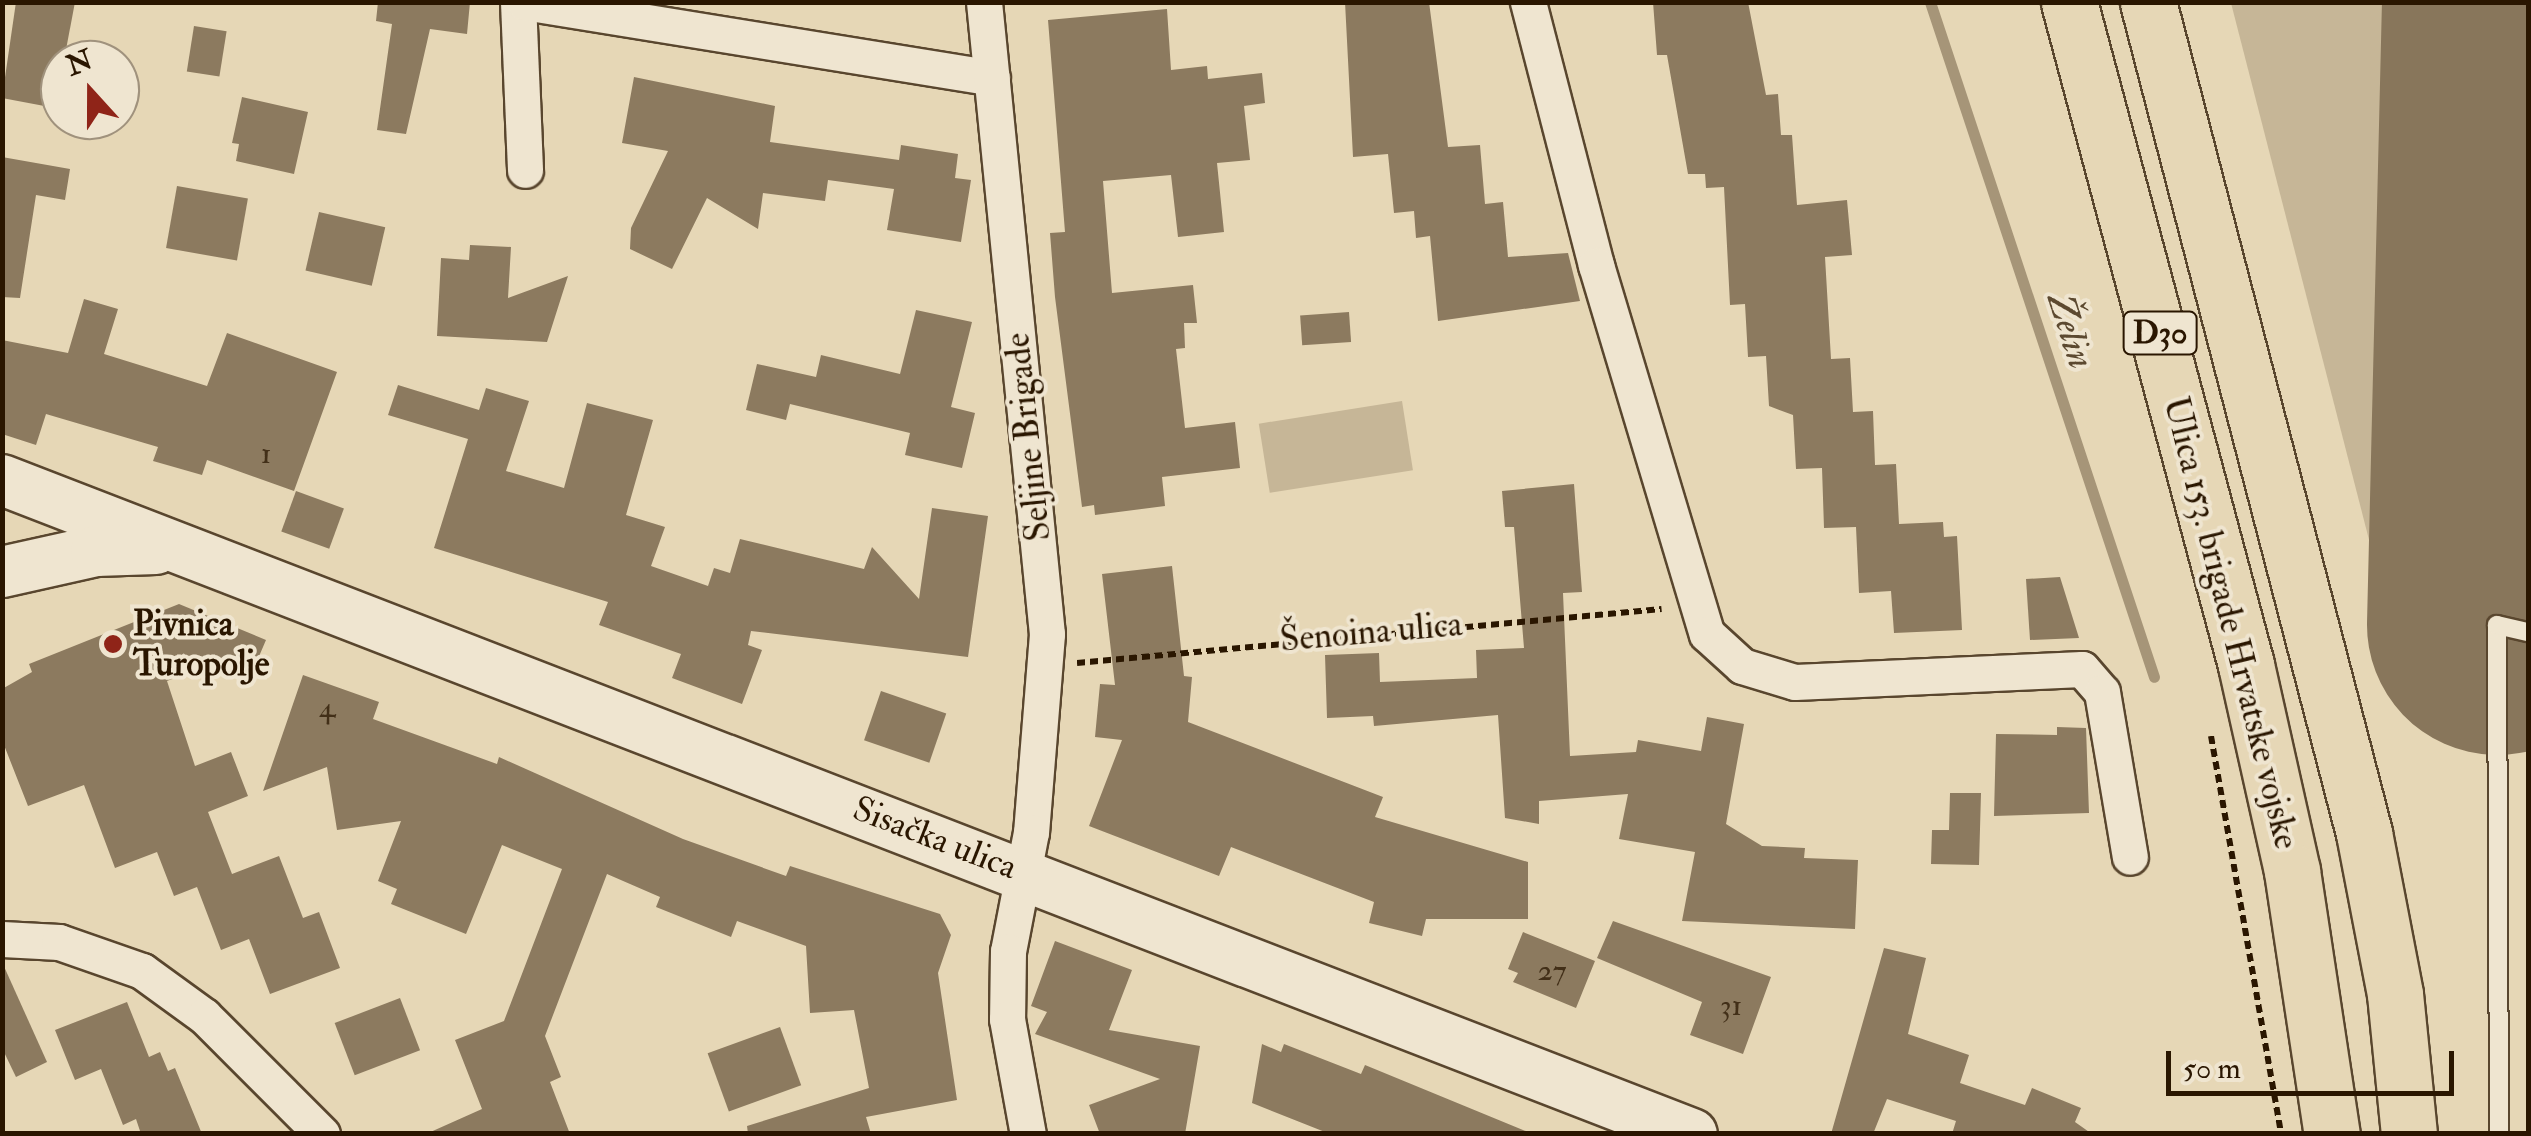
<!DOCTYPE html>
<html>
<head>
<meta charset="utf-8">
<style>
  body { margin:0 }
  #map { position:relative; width:2531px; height:1136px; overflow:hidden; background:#e6d7b6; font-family:"IM FELL Double Pica",serif }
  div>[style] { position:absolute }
  .green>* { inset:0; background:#c6b697; transform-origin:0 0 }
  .stream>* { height:11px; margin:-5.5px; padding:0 5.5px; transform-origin:5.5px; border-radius:5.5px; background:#a69578 }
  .runway>* { height:260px; margin:-130px; padding:0 130px; transform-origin:130px; border-radius:130px; background:#88765b }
  .building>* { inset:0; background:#8c7a5f; transform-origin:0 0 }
  .path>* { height:6px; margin-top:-3px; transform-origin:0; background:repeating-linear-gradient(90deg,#2a1600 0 8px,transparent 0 13px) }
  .roads { filter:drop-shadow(2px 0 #59462e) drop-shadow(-2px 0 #59462e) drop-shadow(0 2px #59462e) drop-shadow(0 -2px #59462e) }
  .service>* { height:18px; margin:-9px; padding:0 9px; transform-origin:9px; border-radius:9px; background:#efe5d0 }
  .minor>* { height:35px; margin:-17.5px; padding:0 17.5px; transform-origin:17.5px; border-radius:17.5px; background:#efe5d0 }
  .secondary>* { height:50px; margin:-25px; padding:0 25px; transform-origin:25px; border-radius:25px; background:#efe5d0 }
  .primary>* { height:55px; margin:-27.5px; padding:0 27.5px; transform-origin:27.5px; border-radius:27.5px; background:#e6d7b6 }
  .dots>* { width:28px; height:28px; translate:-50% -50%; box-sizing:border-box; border:5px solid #efe5d0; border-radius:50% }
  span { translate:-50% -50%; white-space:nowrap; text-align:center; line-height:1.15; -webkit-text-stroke:8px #efe5d0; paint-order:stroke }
  .number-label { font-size:30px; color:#422f18 }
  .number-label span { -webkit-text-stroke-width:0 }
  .shield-label span { padding:2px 8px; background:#efe5d0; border:2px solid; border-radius:8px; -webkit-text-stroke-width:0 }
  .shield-label { font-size:32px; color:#2a1600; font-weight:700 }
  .street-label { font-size:35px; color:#2a1600 }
  .poi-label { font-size:35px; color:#2a1600; font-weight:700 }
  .left { translate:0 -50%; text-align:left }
  .water-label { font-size:38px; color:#5c4930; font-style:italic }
  .frame { position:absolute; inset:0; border:5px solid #2a1600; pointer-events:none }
  .north { position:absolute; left:40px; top:40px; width:100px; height:100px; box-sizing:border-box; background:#efe5d0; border:2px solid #a0927d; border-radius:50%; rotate:339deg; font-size:28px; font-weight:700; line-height:40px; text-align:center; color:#2a1600 }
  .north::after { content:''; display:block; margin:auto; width:35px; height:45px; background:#8f2418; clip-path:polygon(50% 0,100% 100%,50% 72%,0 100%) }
  .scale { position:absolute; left:2166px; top:1051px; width:288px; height:45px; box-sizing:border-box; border:5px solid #2a1600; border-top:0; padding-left:12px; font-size:30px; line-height:35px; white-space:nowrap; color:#2a1600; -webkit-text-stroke:8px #efe5d0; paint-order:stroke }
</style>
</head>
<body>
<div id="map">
  <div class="green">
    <i style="clip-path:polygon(2231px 3px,2455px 3px,2461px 672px,2427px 665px,2394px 637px)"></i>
    <i style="left:1402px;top:401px;width:70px;height:145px;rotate:81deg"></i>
  </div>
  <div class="stream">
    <i style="left:1930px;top:2px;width:711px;rotate:71.64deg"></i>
  </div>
  <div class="runway">
    <i style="left:2497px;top:625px;width:623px;rotate:-88.62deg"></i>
  </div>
  <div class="building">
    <i style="clip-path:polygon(16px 2px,75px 2px,55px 108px,2px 98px)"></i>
    <i style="clip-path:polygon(378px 2px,470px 2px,467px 34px,430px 29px,406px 134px,377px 130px,392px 24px,376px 21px)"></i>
    <i style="clip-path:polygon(1345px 2px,1429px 2px,1448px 147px,1480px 145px,1485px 204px,1503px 202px,1508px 257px,1568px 253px,1580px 301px,1438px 321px,1430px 236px,1416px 238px,1414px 211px,1394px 213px,1388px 154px,1353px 157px)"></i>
    <i style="clip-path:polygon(1653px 2px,1748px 2px,1766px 95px,1778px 94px,1781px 135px,1792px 135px,1797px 205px,1847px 200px,1852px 255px,1825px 257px,1831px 359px,1850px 358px,1853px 412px,1873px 411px,1875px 465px,1896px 464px,1899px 524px,1943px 522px,1944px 537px,1957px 536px,1962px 630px,1894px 633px,1891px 591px,1859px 593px,1856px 527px,1824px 528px,1822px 468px,1796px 469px,1793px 415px,1769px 406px,1766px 356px,1748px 357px,1745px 304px,1730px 305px,1724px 187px,1706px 188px,1705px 174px,1688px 174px,1667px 55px,1657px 55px)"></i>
    <i style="clip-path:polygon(1167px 9px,1171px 70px,1207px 66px,1208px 79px,1262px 73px,1265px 103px,1244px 106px,1250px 160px,1217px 163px,1224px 232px,1178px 237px,1171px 175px,1103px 181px,1112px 293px,1193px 285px,1197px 323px,1184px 323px,1185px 348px,1176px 349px,1185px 428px,1235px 422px,1240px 468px,1162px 477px,1165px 506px,1095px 515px,1094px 505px,1082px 507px,1055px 297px,1050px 233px,1065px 232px,1048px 20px)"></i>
    <i style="left:194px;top:26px;width:33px;height:46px;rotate:9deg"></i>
    <i style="clip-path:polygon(634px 77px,775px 106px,770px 142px,899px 160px,901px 145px,958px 154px,955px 178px,971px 180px,961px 242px,887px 230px,894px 189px,828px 180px,825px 201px,763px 193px,758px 229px,707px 198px,672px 269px,630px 249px,631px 228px,668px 151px,622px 143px)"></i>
    <i style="clip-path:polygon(242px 97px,308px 112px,294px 174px,236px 161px,239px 144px,232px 143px)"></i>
    <i style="clip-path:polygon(2px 157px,70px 169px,65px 200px,36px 195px,20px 298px,2px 297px)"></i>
    <i style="left:177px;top:186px;width:72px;height:63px;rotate:10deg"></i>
    <i style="left:319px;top:212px;width:68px;height:60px;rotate:13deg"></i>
    <i style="clip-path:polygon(470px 245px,511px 247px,508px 298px,568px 276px,547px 342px,437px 336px,441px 258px,469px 260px)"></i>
    <i style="clip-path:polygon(84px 299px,118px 309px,104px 354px,207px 386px,227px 333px,337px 372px,294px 491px,207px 460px,202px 475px,153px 461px,158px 447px,46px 414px,36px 445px,2px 434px,2px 340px,68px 353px)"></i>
    <i style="clip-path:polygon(916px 310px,972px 322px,951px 407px,975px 413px,962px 468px,905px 455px,910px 433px,790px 404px,786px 420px,746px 410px,757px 364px,816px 377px,821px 355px,900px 374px)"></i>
    <i style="left:1349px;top:312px;width:30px;height:49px;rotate:86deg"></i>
    <i style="clip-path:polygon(398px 385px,479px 410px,486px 388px,529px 401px,506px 471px,564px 488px,587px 403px,653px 420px,626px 515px,665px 527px,651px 566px,708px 586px,714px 568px,730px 573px,740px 539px,864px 569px,872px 547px,919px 599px,932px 508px,988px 516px,968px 657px,751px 631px,748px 645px,762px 650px,742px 704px,672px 678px,681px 654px,599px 625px,608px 602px,434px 548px,468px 439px,388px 415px)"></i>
    <i style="clip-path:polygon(1574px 484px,1582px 592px,1563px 593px,1570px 756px,1636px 752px,1638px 740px,1701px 751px,1707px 717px,1744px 724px,1726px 824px,1762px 846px,1805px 848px,1804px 858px,1858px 860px,1855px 929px,1682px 921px,1695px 852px,1619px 839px,1628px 794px,1539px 801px,1539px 824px,1505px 818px,1498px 715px,1374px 726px,1373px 716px,1327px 718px,1325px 655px,1379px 653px,1380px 682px,1477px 678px,1476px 650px,1524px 648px,1514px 527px,1505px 527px,1502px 491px)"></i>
    <i style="left:296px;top:491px;width:51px;height:43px;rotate:20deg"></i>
    <i style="clip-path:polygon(1172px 566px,1184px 676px,1192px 677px,1188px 722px,1383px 797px,1375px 817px,1528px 862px,1528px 919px,1426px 919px,1422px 936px,1369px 923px,1374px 902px,1231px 847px,1219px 876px,1089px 826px,1122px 740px,1095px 737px,1100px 684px,1115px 685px,1102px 574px)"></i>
    <i style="clip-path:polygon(2060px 577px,2079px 638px,2030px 640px,2026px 579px)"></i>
    <i style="clip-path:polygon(179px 604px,266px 640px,248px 682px,207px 665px,167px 681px,195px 766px,231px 752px,248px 796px,208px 812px,232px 874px,279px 856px,303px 918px,319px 912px,340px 968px,270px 994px,249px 939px,221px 950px,197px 887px,174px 896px,157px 852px,115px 868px,84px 785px,28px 806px,2px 740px,2px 689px,32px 672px,29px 664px)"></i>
    <i style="clip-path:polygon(303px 675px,379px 702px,373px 719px,497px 764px,499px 757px,683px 839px,786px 876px,790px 866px,940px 914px,951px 935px,938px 973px,957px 1100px,866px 1117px,871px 1134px,748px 1134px,747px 1126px,869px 1088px,854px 1010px,810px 1013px,806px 946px,737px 921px,731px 937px,656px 907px,660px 897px,607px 874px,545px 1036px,561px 1077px,550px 1082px,570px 1134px,426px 1134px,482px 1109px,455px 1040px,504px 1021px,562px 869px,502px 845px,466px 934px,391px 904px,397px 889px,378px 881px,401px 821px,337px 830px,327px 767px,263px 791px)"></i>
    <i style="left:881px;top:691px;width:69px;height:52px;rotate:19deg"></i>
    <i style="clip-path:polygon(2057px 727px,2086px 728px,2089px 813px,1994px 816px,1996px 734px,2057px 735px)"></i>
    <i style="clip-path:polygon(1950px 793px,1981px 793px,1979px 865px,1931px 864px,1932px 830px,1949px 830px)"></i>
    <i style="clip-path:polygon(1613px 921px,1771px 977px,1743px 1054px,1690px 1035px,1702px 1002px,1597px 958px)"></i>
    <i style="clip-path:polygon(1523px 932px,1595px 961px,1576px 1008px,1513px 982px,1518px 973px,1508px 969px)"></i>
    <i style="clip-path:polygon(1055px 941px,1132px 970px,1109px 1030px,1200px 1046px,1185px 1134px,1100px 1134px,1089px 1105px,1160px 1079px,1035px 1034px,1047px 1012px,1031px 1006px)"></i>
    <i style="clip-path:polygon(1884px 948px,1926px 958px,1908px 1034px,1969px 1055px,1960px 1083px,2025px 1105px,2032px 1088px,2081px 1108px,2075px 1122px,2092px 1134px,1952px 1134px,1956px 1121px,1887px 1099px,1873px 1134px,1831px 1134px)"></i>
    <i style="clip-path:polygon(2px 962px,47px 1062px,16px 1077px,2px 1048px)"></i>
    <i style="left:400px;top:998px;width:56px;height:70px;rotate:69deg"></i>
    <i style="clip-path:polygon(127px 1002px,149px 1057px,160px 1052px,168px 1071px,175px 1068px,202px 1134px,141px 1134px,136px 1119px,123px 1125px,101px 1069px,75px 1080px,55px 1030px)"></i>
    <i style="left:780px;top:1027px;width:62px;height:77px;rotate:70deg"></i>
    <i style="clip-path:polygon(1262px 1044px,1281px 1052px,1284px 1044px,1361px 1074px,1365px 1065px,1533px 1134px,1330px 1134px,1252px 1103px)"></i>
  </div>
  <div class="path">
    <i style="left:1077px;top:663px;width:587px;rotate:-5.27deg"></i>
    <i style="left:2211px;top:736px;width:404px;rotate:80deg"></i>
  </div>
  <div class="roads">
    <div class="service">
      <i style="left:2499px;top:1134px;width:509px;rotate:-90.23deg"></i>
      <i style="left:2497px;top:625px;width:32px;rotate:13deg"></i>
    </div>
    <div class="minor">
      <i style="left:518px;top:2px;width:168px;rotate:87.6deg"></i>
      <i style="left:524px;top:2px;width:474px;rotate:9.2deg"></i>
      <i style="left:984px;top:2px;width:635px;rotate:84.31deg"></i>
      <i style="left:1047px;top:634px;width:199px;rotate:94.6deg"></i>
      <i style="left:1031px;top:832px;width:121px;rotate:100.9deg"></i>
      <i style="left:1008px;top:951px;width:68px;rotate:90.8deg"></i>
      <i style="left:1007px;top:1019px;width:117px;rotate:79.7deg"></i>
      <i style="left:1528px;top:2px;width:272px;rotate:75.5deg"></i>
      <i style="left:1596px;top:265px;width:385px;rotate:73.3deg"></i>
      <i style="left:1707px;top:634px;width:47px;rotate:42.4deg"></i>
      <i style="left:1742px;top:666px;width:55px;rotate:16.8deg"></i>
      <i style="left:1795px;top:682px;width:287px;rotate:-2.6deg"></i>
      <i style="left:2082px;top:669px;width:30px;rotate:49deg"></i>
      <i style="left:2102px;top:692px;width:167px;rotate:80.4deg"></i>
      <i style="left:2px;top:939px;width:57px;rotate:3deg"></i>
      <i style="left:59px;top:942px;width:88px;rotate:19.3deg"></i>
      <i style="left:142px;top:971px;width:77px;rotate:36deg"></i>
      <i style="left:204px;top:1016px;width:167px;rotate:45deg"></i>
    </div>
    <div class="secondary">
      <i style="left:2px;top:480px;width:1812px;rotate:21.16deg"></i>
      <i style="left:2px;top:572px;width:96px;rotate:-12.6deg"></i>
      <i style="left:96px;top:551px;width:60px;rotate:-1.9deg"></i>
    </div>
    <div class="primary">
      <i style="left:2069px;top:2px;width:686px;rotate:75.05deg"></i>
      <i style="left:2246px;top:665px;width:211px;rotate:77.4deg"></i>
      <i style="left:2292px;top:871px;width:266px;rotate:81.4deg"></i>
      <i style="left:2148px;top:2px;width:859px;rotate:75.43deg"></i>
      <i style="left:2364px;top:833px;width:164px;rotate:79.1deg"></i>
      <i style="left:2395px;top:994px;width:141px;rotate:84.3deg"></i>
    </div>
  </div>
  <div class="dots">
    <i style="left:113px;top:644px;background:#8f2418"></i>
  </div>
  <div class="number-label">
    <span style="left:266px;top:454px">1</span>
    <span style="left:327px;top:708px">4</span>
    <span style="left:1552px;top:971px">27</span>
    <span style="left:1731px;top:1006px">31</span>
  </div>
  <div class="shield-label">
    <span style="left:2160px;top:333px">D30</span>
  </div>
  <div class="street-label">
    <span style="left:1028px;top:437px;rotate:-96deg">Seljine Brigade</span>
    <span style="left:2231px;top:623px;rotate:76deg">Ulica 153. brigade Hrvatske vojske</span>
    <span style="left:1371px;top:632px;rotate:-5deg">Šenoina ulica</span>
    <span style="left:935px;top:838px;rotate:21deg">Sisačka ulica</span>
  </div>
  <div class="poi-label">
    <span class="left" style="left:133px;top:644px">Pivnica<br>Turopolje</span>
  </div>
  <div class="water-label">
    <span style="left:2070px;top:331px;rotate:72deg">Želin</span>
  </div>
  <div class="frame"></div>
  <div class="north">N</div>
  <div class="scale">50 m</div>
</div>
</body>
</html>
